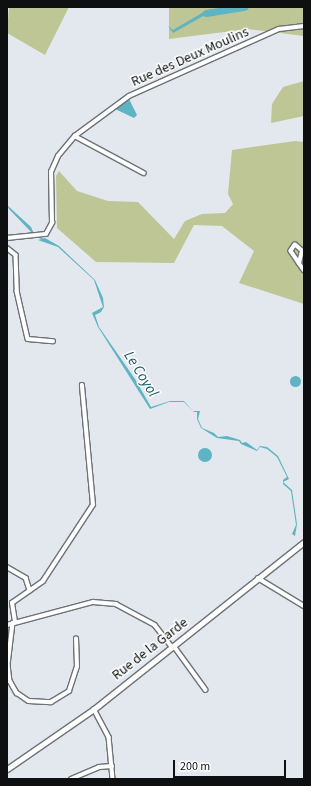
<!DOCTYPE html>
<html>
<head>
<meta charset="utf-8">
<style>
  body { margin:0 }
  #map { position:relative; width:311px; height:786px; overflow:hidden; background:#e2e8ee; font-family:"Source Sans 3",sans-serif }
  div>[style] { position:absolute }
  .green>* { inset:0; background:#bec695 }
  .water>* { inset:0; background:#5eb4c2 }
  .round { border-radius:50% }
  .stream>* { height:1px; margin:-0.5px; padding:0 0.5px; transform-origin:0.5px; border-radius:0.5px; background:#5eb4c2 }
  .river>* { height:7px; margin:-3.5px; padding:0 3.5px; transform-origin:3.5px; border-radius:3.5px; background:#5eb4c2 }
  .roads { filter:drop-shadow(1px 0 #6d7277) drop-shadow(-1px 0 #6d7277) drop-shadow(0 1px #6d7277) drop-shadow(0 -1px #6d7277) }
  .street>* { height:3.5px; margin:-1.75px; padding:0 1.75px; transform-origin:1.75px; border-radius:1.75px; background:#fff }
  .secondary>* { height:5px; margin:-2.5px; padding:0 2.5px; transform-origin:2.5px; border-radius:2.5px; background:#fff }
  span { translate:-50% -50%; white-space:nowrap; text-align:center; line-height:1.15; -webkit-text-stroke:3px #fff; paint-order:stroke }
  .street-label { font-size:14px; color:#0d0f11 }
  .water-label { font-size:15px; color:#105a65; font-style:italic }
  .frame { position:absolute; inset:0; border:8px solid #0d0f11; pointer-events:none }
  .scale { position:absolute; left:173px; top:760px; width:113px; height:18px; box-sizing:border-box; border:2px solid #0d0f11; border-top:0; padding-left:5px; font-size:12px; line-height:14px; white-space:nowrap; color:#0d0f11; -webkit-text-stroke:3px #fff; paint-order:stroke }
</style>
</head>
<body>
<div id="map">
  <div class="green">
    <i style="clip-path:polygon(9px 7px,69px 7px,45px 55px,7px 33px)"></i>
    <i style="clip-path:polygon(169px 7px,304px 7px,304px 36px,248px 29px,169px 39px)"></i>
    <i style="clip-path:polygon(304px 81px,304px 116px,271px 123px,272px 104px,283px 87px)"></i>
    <i style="clip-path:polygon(295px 141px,304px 142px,304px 304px,239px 283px,254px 251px,222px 226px,194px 225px,174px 263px,96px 262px,57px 228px,56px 176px,59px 171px,77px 191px,108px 201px,138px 202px,174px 239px,185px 221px,202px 214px,225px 213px,233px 204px,228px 194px,232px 150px)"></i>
  </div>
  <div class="water">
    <i style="clip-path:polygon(245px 7px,240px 10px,210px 11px,205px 15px,173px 33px,168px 26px,173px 30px,207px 10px)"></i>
    <i style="clip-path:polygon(129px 99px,137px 115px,134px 118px,115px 109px)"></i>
    <i style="clip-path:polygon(7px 205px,31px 227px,35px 236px,9px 209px)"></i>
    <i style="clip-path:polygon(45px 238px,59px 246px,95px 280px,103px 298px,104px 307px,101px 312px,95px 315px,99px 327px,135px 379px,151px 407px,170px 401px,184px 401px,193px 411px,200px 411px,198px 419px,202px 428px,214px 433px,218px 437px,227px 436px,240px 440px,242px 443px,246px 442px,257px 450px,260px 446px,267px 447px,278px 456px,289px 479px,283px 482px,292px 490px,297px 524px,295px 536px,292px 534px,296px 525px,291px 491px,283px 484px,283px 480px,287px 477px,277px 457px,267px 449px,260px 447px,257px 451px,241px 444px,239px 441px,217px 438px,201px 428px,197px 419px,197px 412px,194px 412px,184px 402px,169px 402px,150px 409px,98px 327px,92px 313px,103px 307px,94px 280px,58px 247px,38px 240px)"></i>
    <i class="round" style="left:289.5px;top:375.5px;width:11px;height:11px"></i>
    <i class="round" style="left:198px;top:448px;width:14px;height:14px"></i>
  </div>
  <div class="stream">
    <i style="left:37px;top:236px;width:9px;rotate:27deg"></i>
  </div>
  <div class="river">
    <i style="left:206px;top:13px;width:39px;rotate:-9deg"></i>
  </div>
  <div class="roads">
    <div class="street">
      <i style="left:75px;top:136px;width:78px;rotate:28.2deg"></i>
      <i style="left:7px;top:238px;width:39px;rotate:-6deg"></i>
      <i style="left:46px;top:234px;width:13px;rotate:-61deg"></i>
      <i style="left:52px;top:223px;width:51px;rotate:-91.1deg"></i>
      <i style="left:51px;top:172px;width:17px;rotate:-66deg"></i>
      <i style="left:58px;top:156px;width:26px;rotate:-50deg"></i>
      <i style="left:75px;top:136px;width:67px;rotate:-36.5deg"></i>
      <i style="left:129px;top:96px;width:164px;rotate:-24.1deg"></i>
      <i style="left:279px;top:29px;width:25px;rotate:-7deg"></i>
      <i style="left:7px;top:248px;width:11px;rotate:38deg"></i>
      <i style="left:16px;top:255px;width:36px;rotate:88deg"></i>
      <i style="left:17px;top:291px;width:49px;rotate:77.1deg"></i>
      <i style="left:28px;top:339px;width:25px;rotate:5deg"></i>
      <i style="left:299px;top:263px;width:12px;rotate:-76deg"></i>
      <i style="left:302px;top:251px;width:9px;rotate:-139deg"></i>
      <i style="left:295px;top:245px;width:7px;rotate:124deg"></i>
      <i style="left:291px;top:251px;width:14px;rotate:56deg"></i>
      <i style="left:299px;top:263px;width:9px;rotate:54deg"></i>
      <i style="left:7px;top:567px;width:22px;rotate:30deg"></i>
      <i style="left:26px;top:578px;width:13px;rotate:72deg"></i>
      <i style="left:258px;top:578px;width:54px;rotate:31.3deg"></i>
      <i style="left:15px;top:622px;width:19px;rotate:-99deg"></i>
      <i style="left:12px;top:603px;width:38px;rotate:-35deg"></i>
      <i style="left:43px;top:581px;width:91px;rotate:-56.7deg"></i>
      <i style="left:93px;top:505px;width:120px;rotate:-95.3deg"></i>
      <i style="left:13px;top:623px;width:42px;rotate:96.8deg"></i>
      <i style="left:8px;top:665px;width:16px;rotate:83deg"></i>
      <i style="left:10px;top:681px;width:14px;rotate:60deg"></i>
      <i style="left:17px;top:693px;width:14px;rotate:34deg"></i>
      <i style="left:29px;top:701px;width:22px;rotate:3deg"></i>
      <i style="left:51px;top:702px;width:21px;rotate:-31deg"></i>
      <i style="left:69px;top:691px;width:25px;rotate:-72deg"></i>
      <i style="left:77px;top:667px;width:28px;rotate:-92deg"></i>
      <i style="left:7px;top:625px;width:89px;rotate:-15deg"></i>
      <i style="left:93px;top:602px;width:23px;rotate:5deg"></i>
      <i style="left:116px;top:604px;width:44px;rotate:28.3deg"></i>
      <i style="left:155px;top:625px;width:28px;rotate:52deg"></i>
      <i style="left:174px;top:646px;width:54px;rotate:54deg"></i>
      <i style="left:94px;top:709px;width:32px;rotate:62deg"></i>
      <i style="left:109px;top:737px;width:42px;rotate:84.6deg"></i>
      <i style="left:71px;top:779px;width:30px;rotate:-23deg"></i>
      <i style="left:99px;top:767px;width:13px;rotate:-4deg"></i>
    </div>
    <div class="secondary">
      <i style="left:7px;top:769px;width:106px;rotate:-34.6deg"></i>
      <i style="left:94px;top:709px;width:268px;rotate:-38.5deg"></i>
    </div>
  </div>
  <div class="street-label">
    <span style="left:190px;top:57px;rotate:-24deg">Rue des Deux Moulins</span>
    <span style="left:150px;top:649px;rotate:-38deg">Rue de la Garde</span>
  </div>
  <div class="water-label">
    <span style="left:141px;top:374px;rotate:58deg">Le Coyol</span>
  </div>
  <div class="frame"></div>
  <div class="scale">200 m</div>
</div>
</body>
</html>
